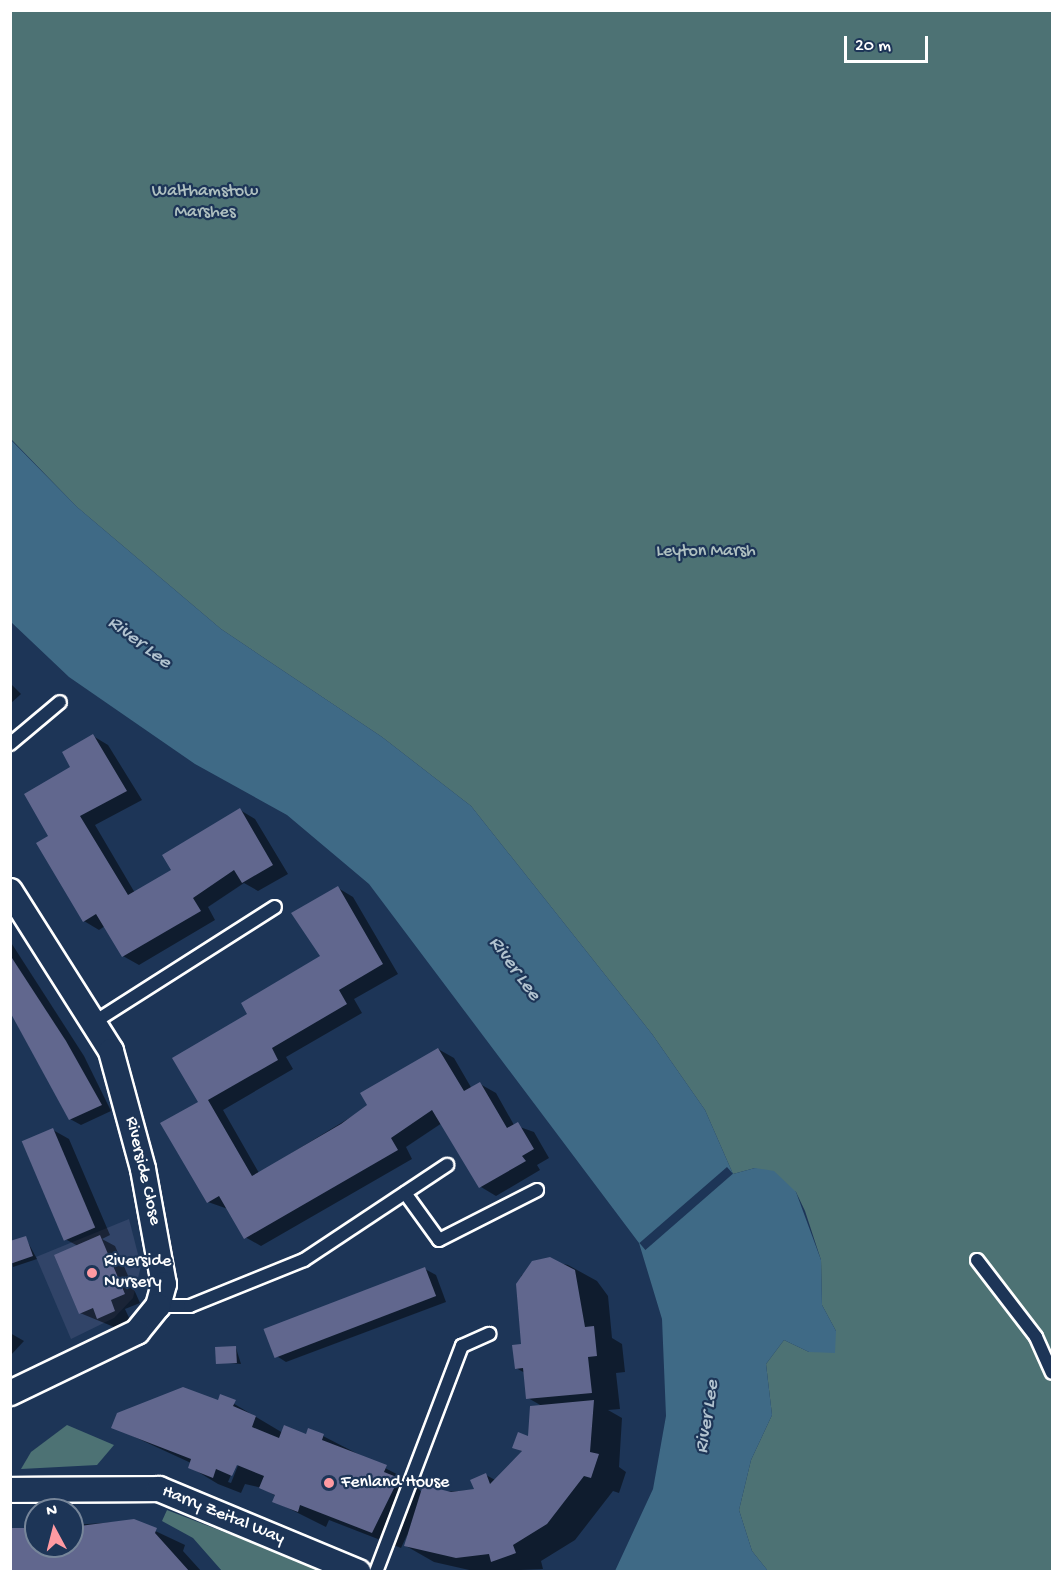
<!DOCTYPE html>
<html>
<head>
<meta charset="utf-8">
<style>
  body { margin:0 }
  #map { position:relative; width:1063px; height:1582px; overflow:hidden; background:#1d3557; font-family:"Gochi Hand",sans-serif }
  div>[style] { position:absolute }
  .built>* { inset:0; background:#314468 }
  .green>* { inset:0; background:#4d7274 }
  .water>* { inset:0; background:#3f6a86 }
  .pier>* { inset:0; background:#1d3557; transform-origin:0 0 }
  .shadow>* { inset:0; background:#0007 }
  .building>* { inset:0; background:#61678e; transform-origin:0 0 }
  .roads { filter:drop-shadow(2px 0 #fff) drop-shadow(-2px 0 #fff) drop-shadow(0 2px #fff) drop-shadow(0 -2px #fff) }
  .lane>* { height:12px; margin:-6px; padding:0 6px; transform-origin:6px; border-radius:6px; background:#1d3557 }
  .street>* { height:24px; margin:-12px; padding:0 12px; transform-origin:12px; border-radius:12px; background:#1d3557 }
  .dots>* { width:16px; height:16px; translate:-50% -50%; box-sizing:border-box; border:3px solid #1d3557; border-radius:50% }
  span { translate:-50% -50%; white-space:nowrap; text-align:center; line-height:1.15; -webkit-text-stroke:4.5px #1d3557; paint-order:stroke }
  .park-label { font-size:18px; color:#afc0c0 }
  .street-label { font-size:18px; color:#fff }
  .poi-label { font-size:18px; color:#fff }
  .left { translate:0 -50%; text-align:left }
  .water-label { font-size:20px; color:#b2c3cf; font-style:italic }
  .frame { position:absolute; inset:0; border:12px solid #fff; pointer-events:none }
  .north { position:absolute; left:24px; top:1498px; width:60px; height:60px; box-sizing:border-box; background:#1d3557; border:2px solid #77869a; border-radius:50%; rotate:353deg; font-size:16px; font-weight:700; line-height:24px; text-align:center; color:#fff }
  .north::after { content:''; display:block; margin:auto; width:21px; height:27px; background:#ff9aa2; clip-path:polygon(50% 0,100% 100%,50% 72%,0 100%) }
  .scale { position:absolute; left:844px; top:36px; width:84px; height:27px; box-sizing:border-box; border:3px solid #fff; border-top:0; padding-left:8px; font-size:18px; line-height:21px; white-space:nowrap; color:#fff; -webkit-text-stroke:4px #1d3557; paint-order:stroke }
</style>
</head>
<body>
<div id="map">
  <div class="built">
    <i style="clip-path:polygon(129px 1219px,141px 1266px,133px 1298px,114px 1318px,71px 1339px,36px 1257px)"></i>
  </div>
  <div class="green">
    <i style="clip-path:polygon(10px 11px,1052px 11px,1052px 1571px,768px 1571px,752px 1551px,739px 1510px,751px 1460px,772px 1415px,766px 1364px,784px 1340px,809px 1352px,836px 1331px,822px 1305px,821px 1260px,805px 1211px,796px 1192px,755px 1168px,733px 1174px,705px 1110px,652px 1034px,471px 806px,382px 737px,221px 629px,77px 507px,11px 439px)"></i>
    <i style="clip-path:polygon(67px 1425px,114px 1445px,97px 1465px,21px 1469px,31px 1452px)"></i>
    <i style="clip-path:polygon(167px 1510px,325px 1571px,222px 1571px,193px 1538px,162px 1521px)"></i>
  </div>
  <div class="water">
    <i style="clip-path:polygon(10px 439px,77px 507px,221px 629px,382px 737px,471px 806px,652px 1034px,705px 1110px,733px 1174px,755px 1168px,774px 1171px,796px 1192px,821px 1260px,822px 1305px,836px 1331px,835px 1353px,809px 1352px,784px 1340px,766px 1364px,772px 1415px,751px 1460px,739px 1510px,752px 1551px,768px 1571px,615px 1571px,653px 1489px,666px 1416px,662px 1319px,639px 1243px,369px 884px,287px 815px,195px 764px,69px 677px,11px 622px)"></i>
  </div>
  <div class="pier">
    <i style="left:727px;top:1167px;width:9px;height:116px;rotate:49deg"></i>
  </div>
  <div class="shadow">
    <i style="clip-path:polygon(10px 683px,21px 694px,10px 704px)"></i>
    <i style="clip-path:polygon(93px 736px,108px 745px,142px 800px,95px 825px,135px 893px,173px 870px,240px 810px,255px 819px,288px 874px,258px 891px,244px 883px,208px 907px,215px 920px,139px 965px,123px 956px,105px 926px,99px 930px,84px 921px,51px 836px,72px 767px)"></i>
    <i style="clip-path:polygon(338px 888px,353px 897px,398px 974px,354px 999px,362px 1013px,286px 1057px,293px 1069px,223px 1110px,259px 1173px,369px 1106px,438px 1049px,454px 1058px,472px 1089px,480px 1084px,496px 1093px,514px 1125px,534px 1132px,549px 1158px,537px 1165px,540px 1170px,496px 1196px,481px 1187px,442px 1123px,406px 1147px,412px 1159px,261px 1246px,245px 1237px,228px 1209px,208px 1202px,200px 1102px,249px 1015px,322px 956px)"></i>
    <i style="clip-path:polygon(10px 941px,84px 1056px,111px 1111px,81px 1125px,70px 1119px,10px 1010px)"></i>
    <i style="clip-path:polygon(53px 1130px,69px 1139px,110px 1235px,102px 1239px,115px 1246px,140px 1303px,125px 1309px,130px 1320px,114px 1327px,80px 1313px,78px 1246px,65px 1239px)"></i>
    <i style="clip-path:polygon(25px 1237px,37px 1259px,13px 1267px,10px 1242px)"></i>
    <i style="clip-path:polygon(evenodd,541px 1259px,568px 1265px,597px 1281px,608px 1296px,612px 1338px,622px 1344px,625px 1372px,616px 1373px,620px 1409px,608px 1410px,622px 1418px,619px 1467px,626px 1472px,619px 1493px,613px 1491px,575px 1540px,541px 1561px,543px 1569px,478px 1572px,434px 1562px,406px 1546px,407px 1535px,401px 1548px,329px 1520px,326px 1527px,274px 1501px,276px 1496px,262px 1488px,245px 1484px,241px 1493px,218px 1484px,190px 1467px,191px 1463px,113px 1427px,219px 1402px,221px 1396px,283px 1433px,323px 1436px,414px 1483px,422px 1493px,476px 1490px,486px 1475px,497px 1481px,523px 1452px,514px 1447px,530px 1438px,542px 1406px,528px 1398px,525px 1373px,516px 1368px,523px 1345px,521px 1276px,541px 1259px,236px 1463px,239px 1463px,231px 1483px,228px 1482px,236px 1463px)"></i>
    <i style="clip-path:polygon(425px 1269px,436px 1275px,446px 1302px,286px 1362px,275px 1355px)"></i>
    <i style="clip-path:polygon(10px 1333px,24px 1341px,10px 1356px)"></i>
    <i style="clip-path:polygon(236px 1348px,241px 1364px,216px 1362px)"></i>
    <i style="clip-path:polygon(134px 1521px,185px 1545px,183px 1551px,202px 1572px,10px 1572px,10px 1530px,36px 1528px,36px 1546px,72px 1546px,72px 1525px)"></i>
  </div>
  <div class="building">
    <i style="clip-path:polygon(93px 734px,127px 791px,80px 816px,128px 895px,171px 870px,162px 855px,240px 808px,273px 865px,242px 883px,234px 870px,193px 898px,201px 911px,122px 957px,96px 914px,83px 922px,36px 843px,48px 836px,24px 794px,70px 767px,62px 752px)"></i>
    <i style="clip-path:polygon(338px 886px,383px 964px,339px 990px,347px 1004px,272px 1048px,278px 1060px,208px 1100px,252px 1176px,341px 1124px,367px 1105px,360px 1093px,438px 1048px,464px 1091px,480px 1082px,507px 1128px,518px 1122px,534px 1149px,522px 1156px,526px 1161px,479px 1188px,432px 1110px,391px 1138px,398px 1150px,244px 1239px,219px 1196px,207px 1203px,160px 1123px,198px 1102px,172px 1058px,247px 1014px,241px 1003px,320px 956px,291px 913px)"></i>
    <i style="clip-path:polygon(10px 955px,66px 1041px,102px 1105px,69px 1120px,10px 1012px)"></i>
    <i style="left:53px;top:1128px;width:108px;height:34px;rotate:67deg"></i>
    <i style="clip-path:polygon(100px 1235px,125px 1294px,111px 1300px,115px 1311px,97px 1319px,93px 1308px,79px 1314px,54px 1255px)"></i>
    <i style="clip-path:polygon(26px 1236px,33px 1256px,10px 1264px,10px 1241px)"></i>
    <i style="clip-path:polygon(550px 1257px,575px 1270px,585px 1327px,594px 1326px,597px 1356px,588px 1357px,592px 1393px,526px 1399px,523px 1368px,515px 1369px,512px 1345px,521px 1344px,516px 1284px,532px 1261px)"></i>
    <i style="left:425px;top:1267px;width:31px;height:173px;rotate:69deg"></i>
    <i style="left:236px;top:1346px;width:17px;height:21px;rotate:87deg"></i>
    <i style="clip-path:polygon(183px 1387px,218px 1400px,220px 1394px,236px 1400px,233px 1406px,256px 1416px,252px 1427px,279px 1438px,284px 1425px,306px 1434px,308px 1428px,324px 1434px,322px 1440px,387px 1465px,384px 1472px,399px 1478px,372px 1533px,300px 1505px,298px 1512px,272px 1502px,275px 1495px,259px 1488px,264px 1476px,237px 1465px,232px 1476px,216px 1469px,213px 1478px,188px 1468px,191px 1459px,111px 1428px,117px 1413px)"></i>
    <i style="clip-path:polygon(594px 1400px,590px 1452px,599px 1454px,591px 1478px,584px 1476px,547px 1524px,513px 1545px,516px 1553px,491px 1562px,489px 1554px,456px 1558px,404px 1546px,423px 1485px,451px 1492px,474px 1489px,470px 1480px,486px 1473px,490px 1484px,522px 1451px,512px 1448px,518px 1432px,528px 1436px,530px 1406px)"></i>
    <i style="clip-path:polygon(134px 1519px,157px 1528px,155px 1533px,190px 1572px,10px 1572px,10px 1528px,36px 1528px,36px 1546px,72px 1546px,72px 1527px)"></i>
  </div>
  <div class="roads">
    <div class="lane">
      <i style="left:10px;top:744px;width:65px;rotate:-40deg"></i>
      <i style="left:96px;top:1021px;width:212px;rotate:-32.5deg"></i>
      <i style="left:405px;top:1193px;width:58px;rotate:54.1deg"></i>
      <i style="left:439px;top:1240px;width:110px;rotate:-27deg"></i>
      <i style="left:977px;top:1260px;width:97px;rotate:52.5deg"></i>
      <i style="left:1036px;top:1337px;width:39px;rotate:66deg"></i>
      <i style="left:158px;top:1306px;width:32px"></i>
      <i style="left:190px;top:1306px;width:123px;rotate:-22deg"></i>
      <i style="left:304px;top:1260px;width:172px;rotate:-33.6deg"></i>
      <i style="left:376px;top:1572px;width:242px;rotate:-69.2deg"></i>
      <i style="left:462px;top:1346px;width:30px;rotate:-24deg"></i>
    </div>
    <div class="street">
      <i style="left:10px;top:891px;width:189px;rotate:57.7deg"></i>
      <i style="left:111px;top:1051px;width:122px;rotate:74.8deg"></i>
      <i style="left:143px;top:1169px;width:117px;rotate:79.7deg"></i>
      <i style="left:164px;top:1284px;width:23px;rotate:105deg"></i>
      <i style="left:158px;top:1306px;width:33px;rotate:129deg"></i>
      <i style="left:137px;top:1332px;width:141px;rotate:154.3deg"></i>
      <i style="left:10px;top:1490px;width:149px;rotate:-0.4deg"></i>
      <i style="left:159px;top:1489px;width:216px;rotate:22.6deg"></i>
    </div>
  </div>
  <div class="dots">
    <i style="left:92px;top:1273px;background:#ff9aa2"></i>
    <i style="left:329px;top:1483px;background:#ff9aa2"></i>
  </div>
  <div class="park-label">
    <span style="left:205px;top:203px">Walthamstow<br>Marshes</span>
    <span style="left:706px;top:552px">Leyton Marsh</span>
  </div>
  <div class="street-label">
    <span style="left:142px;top:1171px;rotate:77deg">Riverside Close</span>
    <span style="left:223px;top:1516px;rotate:22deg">Harry Zeital Way</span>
  </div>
  <div class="poi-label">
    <span class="left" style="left:104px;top:1273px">Riverside<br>Nursery</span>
    <span class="left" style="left:341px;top:1483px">Fenland House</span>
  </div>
  <div class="water-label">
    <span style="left:139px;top:643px;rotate:37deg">River Lee</span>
    <span style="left:514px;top:969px;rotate:54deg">River Lee</span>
    <span style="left:708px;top:1417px;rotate:-81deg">River Lee</span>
  </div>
  <div class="frame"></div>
  <div class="north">N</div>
  <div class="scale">20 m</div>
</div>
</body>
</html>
